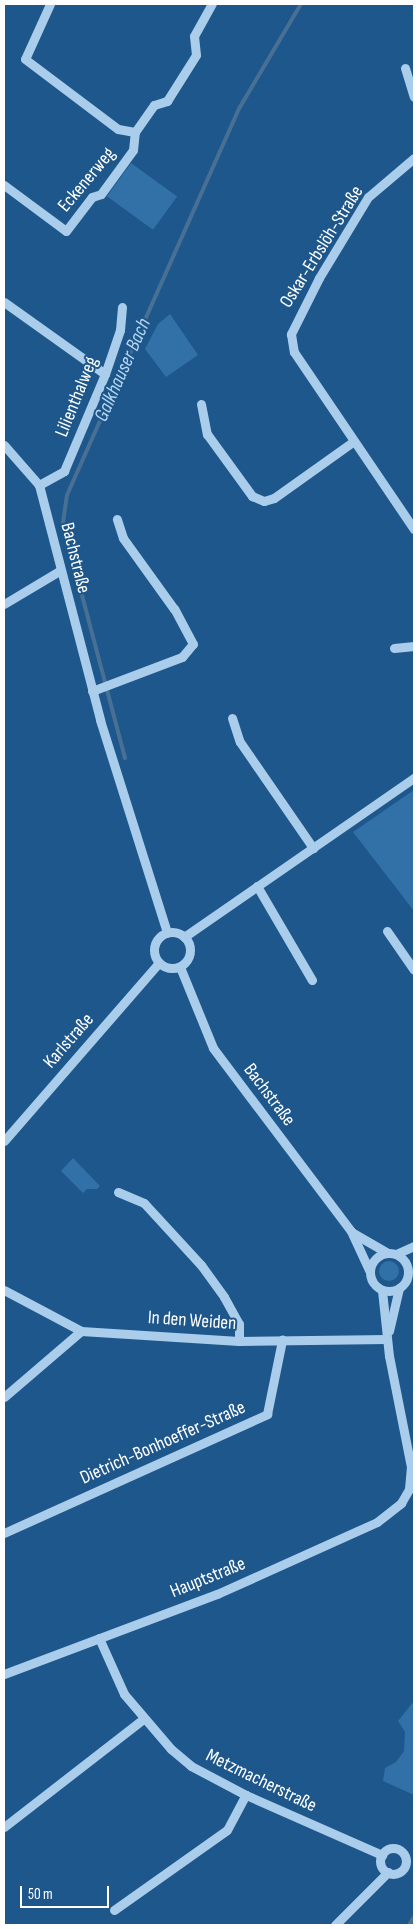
<!DOCTYPE html>
<html>
<head>
<meta charset="utf-8">
<style>
  body { margin:0 }
  #map { position:relative; width:418px; height:1929px; overflow:hidden; background:#1e578b; font-family:"Sofia Sans Condensed",sans-serif }
  div>[style] { position:absolute }
  .green>* { inset:0; background:#3171a8; transform-origin:0 0 }
  .round { border-radius:50% }
  .stream>* { height:4px; margin:-2px; padding:0 2px; transform-origin:2px; border-radius:2px; background:#487095 }
  .minor>* { height:9px; margin:-4.5px; padding:0 4.5px; transform-origin:4.5px; border-radius:4.5px; background:#aacdec }
  .minor>.ring { margin:-4.5px; padding:0; box-sizing:content-box; background:none; border:9px solid #aacdec; border-radius:50% }
  span { translate:-50% -50%; white-space:nowrap; text-align:center; line-height:1.15; -webkit-text-stroke:4px #1e578b; paint-order:stroke }
  .street-label { font-size:19px; color:#fff }
  .water-label { font-size:20px; color:#b5d7f3; font-style:italic }
  .frame { position:absolute; inset:0; border:5px solid #fff; pointer-events:none }
  .scale { position:absolute; left:20px; top:1886px; width:89px; height:22px; box-sizing:border-box; border:2px solid #fff; border-top:0; padding-left:6px; font-size:15px; line-height:18px; white-space:nowrap; color:#fff; -webkit-text-stroke:4px #1e578b; paint-order:stroke }
</style>
</head>
<body>
<div id="map">
  <div class="green">
    <i style="left:131px;top:163px;width:57px;height:41px;rotate:36deg"></i>
    <i style="clip-path:polygon(170px 314px,198px 355px,166px 377px,145px 349px,158px 324px)"></i>
    <i style="clip-path:polygon(414px 790px,414px 911px,353px 832px)"></i>
    <i style="clip-path:polygon(73px 1158px,100px 1186px,97px 1189px,87px 1189px,83px 1193px,61px 1171px)"></i>
    <i class="round" style="left:379px;top:1261px;width:20px;height:20px"></i>
    <i style="clip-path:polygon(414px 1701px,414px 1795px,383px 1781px,385px 1768px,396px 1762px,404px 1751px,405px 1732px,398px 1721px)"></i>
  </div>
  <div class="stream">
    <i style="left:125px;top:758px;width:243px;rotate:-104.8deg"></i>
    <i style="left:63px;top:523px;width:28px;rotate:-82deg"></i>
    <i style="left:67px;top:495px;width:425px;rotate:-66deg"></i>
    <i style="left:240px;top:107px;width:120px;rotate:-59.4deg"></i>
    <i style="left:409px;top:1925px;width:9px;rotate:-58deg"></i>
  </div>
  <div class="minor">
    <i style="left:50px;top:4px;width:60px;rotate:114.4deg"></i>
    <i style="left:25px;top:59px;width:116px;rotate:37deg"></i>
    <i style="left:118px;top:129px;width:17px;rotate:10deg"></i>
    <i style="left:135px;top:132px;width:33px;rotate:-55deg"></i>
    <i style="left:154px;top:105px;width:14px;rotate:-17deg"></i>
    <i style="left:167px;top:101px;width:54px;rotate:-57.8deg"></i>
    <i style="left:196px;top:55px;width:19px;rotate:-96deg"></i>
    <i style="left:194px;top:36px;width:37px;rotate:-61deg"></i>
    <i style="left:405px;top:68px;width:30px;rotate:73deg"></i>
    <i style="left:414px;top:158px;width:60px;rotate:139.7deg"></i>
    <i style="left:368px;top:197px;width:95px;rotate:121.2deg"></i>
    <i style="left:319px;top:278px;width:63px;rotate:116.6deg"></i>
    <i style="left:291px;top:334px;width:18px;rotate:81deg"></i>
    <i style="left:294px;top:352px;width:214px;rotate:55.9deg"></i>
    <i style="left:4px;top:185px;width:77px;rotate:36.6deg"></i>
    <i style="left:66px;top:231px;width:43px;rotate:-52.6deg"></i>
    <i style="left:92px;top:197px;width:9px;rotate:-18deg"></i>
    <i style="left:101px;top:194px;width:54px;rotate:-54deg"></i>
    <i style="left:133px;top:150px;width:18px;rotate:-84deg"></i>
    <i style="left:4px;top:302px;width:124px;rotate:35.5deg"></i>
    <i style="left:201px;top:404px;width:31px;rotate:79deg"></i>
    <i style="left:207px;top:434px;width:77px;rotate:54deg"></i>
    <i style="left:252px;top:496px;width:13px;rotate:23deg"></i>
    <i style="left:264px;top:501px;width:10px;rotate:-17deg"></i>
    <i style="left:274px;top:498px;width:98px;rotate:-35.5deg"></i>
    <i style="left:4px;top:445px;width:53px;rotate:48.8deg"></i>
    <i style="left:39px;top:485px;width:243px;rotate:75.4deg"></i>
    <i style="left:100px;top:720px;width:223px;rotate:72.5deg"></i>
    <i style="left:39px;top:485px;width:29px;rotate:-29deg"></i>
    <i style="left:64px;top:471px;width:105px;rotate:-67.1deg"></i>
    <i style="left:105px;top:374px;width:46px;rotate:-71.2deg"></i>
    <i style="left:120px;top:330px;width:23px;rotate:-85deg"></i>
    <i style="left:4px;top:604px;width:66px;rotate:-30.8deg"></i>
    <i style="left:394px;top:648px;width:20px;rotate:-6deg"></i>
    <i style="left:92px;top:691px;width:96px;rotate:-20.7deg"></i>
    <i style="left:182px;top:657px;width:17px;rotate:-50deg"></i>
    <i style="left:193px;top:644px;width:40px;rotate:-118deg"></i>
    <i style="left:174px;top:609px;width:87px;rotate:-125.7deg"></i>
    <i style="left:123px;top:538px;width:20px;rotate:-108deg"></i>
    <i style="left:232px;top:718px;width:25px;rotate:72deg"></i>
    <i style="left:240px;top:742px;width:129px;rotate:55.4deg"></i>
    <i style="left:257px;top:886px;width:109px;rotate:59.7deg"></i>
    <i style="left:387px;top:931px;width:47px;rotate:55.3deg"></i>
    <i class="ring" style="left:154px;top:932px;width:27px;height:27px"></i>
    <i style="left:184px;top:937px;width:280px;rotate:-34.7deg"></i>
    <i style="left:180px;top:967px;width:87px;rotate:67.8deg"></i>
    <i style="left:213px;top:1048px;width:229px;rotate:53deg"></i>
    <i style="left:351px;top:1231px;width:43px;rotate:65.2deg"></i>
    <i style="left:4px;top:1141px;width:236px;rotate:-49deg"></i>
    <i style="left:118px;top:1192px;width:28px;rotate:23deg"></i>
    <i style="left:144px;top:1203px;width:84px;rotate:47.4deg"></i>
    <i style="left:201px;top:1265px;width:39px;rotate:54deg"></i>
    <i style="left:224px;top:1297px;width:31px;rotate:61deg"></i>
    <i style="left:239px;top:1324px;width:17px;rotate:90deg"></i>
    <i style="left:353px;top:1233px;width:39px;rotate:30deg"></i>
    <i class="ring" style="left:370px;top:1253px;width:29px;height:29px"></i>
    <i style="left:396px;top:1254px;width:20px;rotate:-24deg"></i>
    <i style="left:4px;top:1290px;width:87px;rotate:28deg"></i>
    <i style="left:81px;top:1331px;width:158px;rotate:3.6deg"></i>
    <i style="left:239px;top:1341px;width:148px;rotate:-0.8deg"></i>
    <i style="left:389px;top:1331px;width:44px;rotate:-76.9deg"></i>
    <i style="left:4px;top:1397px;width:101px;rotate:-40.6deg"></i>
    <i style="left:4px;top:1533px;width:289px;rotate:-24.3deg"></i>
    <i style="left:267px;top:1414px;width:76px;rotate:-78.5deg"></i>
    <i style="left:99px;top:1638px;width:61px;rotate:65.9deg"></i>
    <i style="left:124px;top:1694px;width:72px;rotate:49.5deg"></i>
    <i style="left:171px;top:1749px;width:26px;rotate:40deg"></i>
    <i style="left:191px;top:1766px;width:62px;rotate:27.8deg"></i>
    <i style="left:246px;top:1795px;width:149px;rotate:23.8deg"></i>
    <i style="left:4px;top:1674px;width:228px;rotate:-20.6deg"></i>
    <i style="left:217px;top:1594px;width:175px;rotate:-24.2deg"></i>
    <i style="left:377px;top:1522px;width:31px;rotate:-38deg"></i>
    <i style="left:401px;top:1503px;width:16px;rotate:-60deg"></i>
    <i style="left:409px;top:1489px;width:22px;rotate:-85deg"></i>
    <i style="left:411px;top:1467px;width:113px;rotate:-101.2deg"></i>
    <i style="left:389px;top:1356px;width:66px;rotate:-96.1deg"></i>
    <i style="left:4px;top:1827px;width:176px;rotate:-37.8deg"></i>
    <i class="ring" style="left:380px;top:1848px;width:17px;height:17px"></i>
    <i style="left:114px;top:1910px;width:138px;rotate:-35.3deg"></i>
    <i style="left:227px;top:1830px;width:40px;rotate:-62deg"></i>
    <i style="left:335px;top:1925px;width:75px;rotate:-45deg"></i>
  </div>
  <div class="street-label">
    <span style="left:87px;top:180px;rotate:-50deg">Eckenerweg</span>
    <span style="left:322px;top:247px;rotate:-58deg">Oskar-Erbslöh-Straße</span>
    <span style="left:77px;top:397px;rotate:-68deg">Lilienthalweg</span>
    <span style="left:75px;top:558px;rotate:76deg">Bachstraße</span>
    <span style="left:69px;top:1041px;rotate:-49deg">Karlstraße</span>
    <span style="left:269px;top:1095px;rotate:53deg">Bachstraße</span>
    <span style="left:192px;top:1321px;rotate:4deg">In den Weiden</span>
    <span style="left:163px;top:1443px;rotate:-24deg">Dietrich-Bonhoeffer-Straße</span>
    <span style="left:208px;top:1578px;rotate:-22deg">Hauptstraße</span>
    <span style="left:261px;top:1781px;rotate:26deg">Metzmacherstraße</span>
  </div>
  <div class="water-label">
    <span style="left:123px;top:370px;rotate:-66deg">Galkhauser Bach</span>
  </div>
  <div class="frame"></div>
  <div class="scale">50 m</div>
</div>
</body>
</html>
